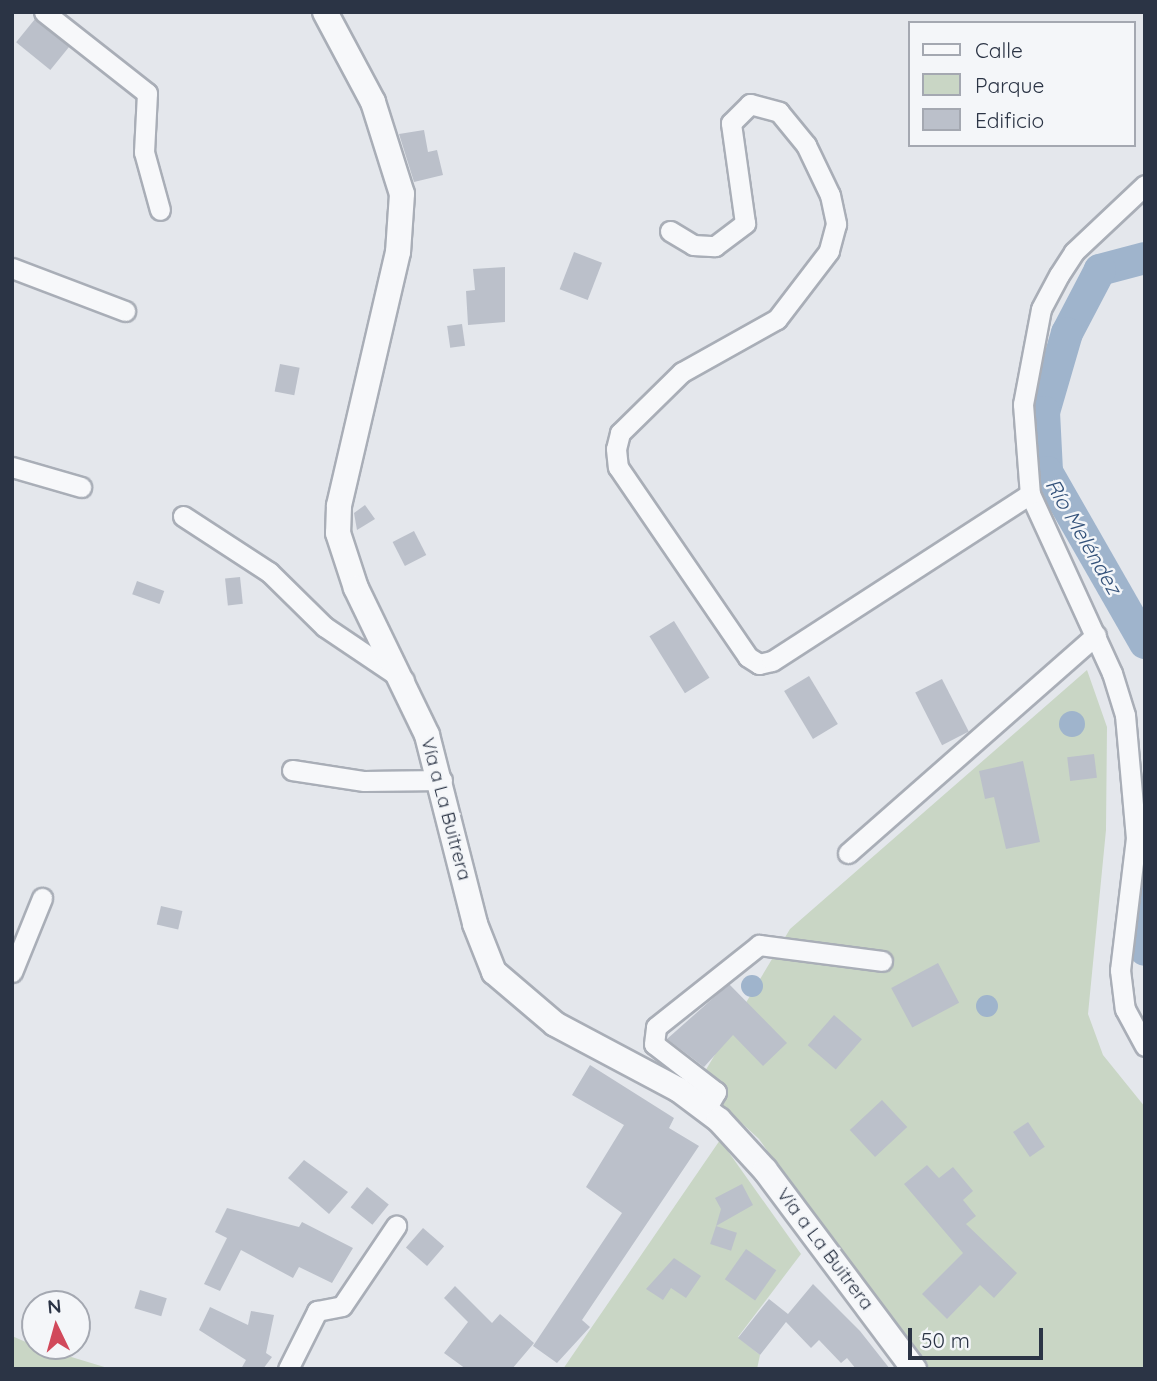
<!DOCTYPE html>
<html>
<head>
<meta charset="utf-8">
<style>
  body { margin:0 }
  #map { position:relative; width:1157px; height:1381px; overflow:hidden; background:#e4e7ec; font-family:Quicksand,sans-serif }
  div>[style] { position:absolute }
  .green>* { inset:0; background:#c9d6c5 }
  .water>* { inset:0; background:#9fb4cc }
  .round { border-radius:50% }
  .river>* { height:32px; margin:-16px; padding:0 16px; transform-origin:16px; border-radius:16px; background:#9fb4cc }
  .building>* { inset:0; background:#bbc0ca; transform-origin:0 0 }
  .roads { filter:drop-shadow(2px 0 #a9aeb7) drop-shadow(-2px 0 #a9aeb7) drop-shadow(0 2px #a9aeb7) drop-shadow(0 -2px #a9aeb7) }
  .minor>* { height:19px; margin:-9.5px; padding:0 9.5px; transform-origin:9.5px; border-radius:9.5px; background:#f7f8fa }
  .tertiary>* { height:24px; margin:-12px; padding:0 12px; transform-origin:12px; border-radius:12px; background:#f7f8fa }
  span { translate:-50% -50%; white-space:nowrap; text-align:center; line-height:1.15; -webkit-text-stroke:5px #f4f6f9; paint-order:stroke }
  .street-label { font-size:19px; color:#2b3445 }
  .water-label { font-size:21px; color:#34527a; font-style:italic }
  .frame { position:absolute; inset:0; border:14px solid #2b3445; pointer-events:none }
  .legend { position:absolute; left:908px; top:21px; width:228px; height:126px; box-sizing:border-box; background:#f4f6f9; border:2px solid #a4a8b1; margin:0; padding:9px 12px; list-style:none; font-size:21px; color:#2b3445 }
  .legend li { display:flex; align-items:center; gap:14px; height:35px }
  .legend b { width:35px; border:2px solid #a4a8b1 }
  .north { position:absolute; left:21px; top:1290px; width:70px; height:70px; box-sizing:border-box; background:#f4f6f9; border:2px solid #a4a8b1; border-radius:50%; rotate:355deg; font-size:19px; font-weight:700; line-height:28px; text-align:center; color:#2b3445 }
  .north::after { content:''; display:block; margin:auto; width:24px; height:32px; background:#d1495b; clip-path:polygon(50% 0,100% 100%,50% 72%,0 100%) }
  .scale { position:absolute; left:908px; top:1328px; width:135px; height:32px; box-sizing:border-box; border:4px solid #2b3445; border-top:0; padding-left:9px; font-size:21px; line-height:24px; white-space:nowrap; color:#2b3445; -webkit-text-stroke:5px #f4f6f9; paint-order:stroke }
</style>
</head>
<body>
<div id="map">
  <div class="green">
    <i style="clip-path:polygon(1087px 670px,1107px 727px,1106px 830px,1088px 1014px,1103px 1055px,1145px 1107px,1145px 1369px,922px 1369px,759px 1139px,698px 1083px,790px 929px)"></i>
    <i style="clip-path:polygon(720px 1140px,801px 1254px,738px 1337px,760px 1355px,757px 1369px,563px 1369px)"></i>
    <i style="clip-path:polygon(12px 1336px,35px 1346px,111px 1369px,12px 1369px)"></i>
  </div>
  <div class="water">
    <i class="round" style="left:1059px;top:711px;width:26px;height:26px"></i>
    <i class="round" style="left:741px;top:975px;width:22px;height:22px"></i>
    <i class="round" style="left:976px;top:995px;width:22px;height:22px"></i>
  </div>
  <div class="river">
    <i style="left:1145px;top:258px;width:47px;rotate:165.1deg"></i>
    <i style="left:1100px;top:270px;width:71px;rotate:117.6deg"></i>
    <i style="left:1067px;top:333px;width:82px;rotate:106.2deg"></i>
    <i style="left:1044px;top:412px;width:60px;rotate:87.1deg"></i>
    <i style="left:1047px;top:472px;width:197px;rotate:60.2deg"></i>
    <i style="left:1145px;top:849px;width:51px;rotate:101.3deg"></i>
    <i style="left:1135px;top:899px;width:52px;rotate:78.9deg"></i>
  </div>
  <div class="building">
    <i style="left:35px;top:19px;width:44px;height:30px;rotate:39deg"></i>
    <i style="clip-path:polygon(424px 130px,428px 152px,437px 150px,443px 175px,414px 182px,399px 134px)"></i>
    <i style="left:574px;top:252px;width:30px;height:40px;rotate:21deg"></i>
    <i style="clip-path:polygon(505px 267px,505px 322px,468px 325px,466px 291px,475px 290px,473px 269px)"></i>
    <i style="left:462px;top:324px;width:22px;height:15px;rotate:82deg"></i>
    <i style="left:280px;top:364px;width:20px;height:28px;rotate:11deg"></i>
    <i style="clip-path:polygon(365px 505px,375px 519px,357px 530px,354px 513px)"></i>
    <i style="left:414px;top:531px;width:27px;height:24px;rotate:63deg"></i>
    <i style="left:240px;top:577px;width:27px;height:15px;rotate:84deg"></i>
    <i style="left:137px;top:581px;width:29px;height:14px;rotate:20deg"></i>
    <i style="left:674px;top:621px;width:67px;height:29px;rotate:58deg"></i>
    <i style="left:809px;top:676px;width:56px;height:29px;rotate:59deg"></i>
    <i style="left:942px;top:679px;width:59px;height:30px;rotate:63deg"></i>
    <i style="left:1094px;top:754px;width:24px;height:27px;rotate:83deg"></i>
    <i style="clip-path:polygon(1023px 761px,1040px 842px,1006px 849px,994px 797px,985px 799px,979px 771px)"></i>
    <i style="left:161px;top:906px;width:22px;height:19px;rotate:13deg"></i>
    <i style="left:938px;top:963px;width:45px;height:53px;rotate:62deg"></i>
    <i style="clip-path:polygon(729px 984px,787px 1043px,763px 1066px,733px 1035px,704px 1067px,667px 1039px)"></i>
    <i style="left:834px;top:1015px;width:37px;height:40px;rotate:41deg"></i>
    <i style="clip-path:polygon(590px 1065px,674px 1118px,669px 1128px,699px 1146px,582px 1320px,590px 1327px,557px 1363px,533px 1346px,622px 1213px,586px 1187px,624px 1125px,572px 1095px)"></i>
    <i style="left:882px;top:1100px;width:37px;height:44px;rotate:47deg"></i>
    <i style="left:1028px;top:1122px;width:30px;height:18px;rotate:56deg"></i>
    <i style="clip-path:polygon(304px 1160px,348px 1192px,329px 1214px,288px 1178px)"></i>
    <i style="clip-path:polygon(927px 1165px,939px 1178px,953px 1167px,973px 1191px,963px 1200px,976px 1216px,966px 1224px,1017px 1273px,994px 1298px,980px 1285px,947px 1319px,922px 1294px,963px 1253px,904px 1184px)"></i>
    <i style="clip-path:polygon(742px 1184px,753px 1205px,716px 1226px,721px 1209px,715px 1198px)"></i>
    <i style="left:367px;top:1187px;width:28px;height:26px;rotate:39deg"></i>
    <i style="clip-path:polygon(227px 1208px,299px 1227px,302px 1222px,353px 1248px,332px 1283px,299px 1267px,293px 1278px,241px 1250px,220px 1291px,204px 1284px,227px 1238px,215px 1232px)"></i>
    <i style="left:716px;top:1226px;width:22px;height:19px;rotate:18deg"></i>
    <i style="left:423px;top:1228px;width:28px;height:26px;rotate:41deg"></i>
    <i style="left:746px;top:1249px;width:37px;height:37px;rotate:35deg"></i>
    <i style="clip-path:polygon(674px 1258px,701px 1276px,686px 1298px,671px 1288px,663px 1300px,646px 1289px)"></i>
    <i style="clip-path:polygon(813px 1284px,860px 1331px,890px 1369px,856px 1369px,847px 1358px,841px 1363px,819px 1340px,811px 1348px,786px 1322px,760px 1355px,738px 1338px,769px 1299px,788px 1314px)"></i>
    <i style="clip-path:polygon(455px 1286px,492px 1323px,500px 1314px,534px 1343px,512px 1369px,466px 1369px,444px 1353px,468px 1322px,444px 1298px)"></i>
    <i style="left:140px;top:1290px;width:28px;height:19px;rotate:17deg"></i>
    <i style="clip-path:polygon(210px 1307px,248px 1325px,251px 1311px,274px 1315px,266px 1353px,272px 1357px,263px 1369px,241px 1369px,246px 1360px,199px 1330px)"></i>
  </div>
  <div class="roads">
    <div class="minor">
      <i style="left:44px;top:12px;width:131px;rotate:38.2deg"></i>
      <i style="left:147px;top:93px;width:59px;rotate:92.9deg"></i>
      <i style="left:144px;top:152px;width:60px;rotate:74.6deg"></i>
      <i style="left:1145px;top:185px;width:98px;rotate:136.7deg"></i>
      <i style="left:1074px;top:252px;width:27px;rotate:123deg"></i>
      <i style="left:1059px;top:275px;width:38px;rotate:118deg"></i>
      <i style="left:1041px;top:309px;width:97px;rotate:100.7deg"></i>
      <i style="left:1023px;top:404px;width:90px;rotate:85.6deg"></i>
      <i style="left:1030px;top:494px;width:197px;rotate:65.4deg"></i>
      <i style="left:1112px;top:673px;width:44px;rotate:72.8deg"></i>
      <i style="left:1125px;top:715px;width:123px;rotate:84.9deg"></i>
      <i style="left:1136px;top:838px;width:133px;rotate:96.9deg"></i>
      <i style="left:1120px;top:970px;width:39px;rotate:83deg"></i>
      <i style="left:1125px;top:1009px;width:42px;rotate:61.6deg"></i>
      <i style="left:670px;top:231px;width:27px;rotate:31deg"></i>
      <i style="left:693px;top:245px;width:22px;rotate:3deg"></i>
      <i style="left:715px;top:246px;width:38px;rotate:-37deg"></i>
      <i style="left:745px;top:223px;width:101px;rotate:-98deg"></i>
      <i style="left:731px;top:123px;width:27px;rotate:-45deg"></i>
      <i style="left:750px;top:104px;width:30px;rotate:15deg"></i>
      <i style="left:779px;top:112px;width:43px;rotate:50.7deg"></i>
      <i style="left:806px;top:145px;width:55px;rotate:64.4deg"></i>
      <i style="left:830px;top:195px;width:30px;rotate:78deg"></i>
      <i style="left:836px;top:224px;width:28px;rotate:105deg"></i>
      <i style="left:829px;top:251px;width:86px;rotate:127.4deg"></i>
      <i style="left:777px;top:319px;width:109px;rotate:150.8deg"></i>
      <i style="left:682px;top:372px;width:87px;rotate:135.5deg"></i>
      <i style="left:620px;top:433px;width:16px;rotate:104deg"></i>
      <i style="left:616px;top:449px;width:18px;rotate:84deg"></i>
      <i style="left:618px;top:467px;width:230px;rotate:55.6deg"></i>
      <i style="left:748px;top:657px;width:13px;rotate:32deg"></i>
      <i style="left:759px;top:664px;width:13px;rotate:-13deg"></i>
      <i style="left:772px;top:661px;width:307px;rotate:-32.9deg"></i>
      <i style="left:12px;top:268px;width:121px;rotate:20.8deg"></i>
      <i style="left:12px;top:467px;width:72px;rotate:16.2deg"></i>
      <i style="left:183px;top:516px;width:103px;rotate:33.1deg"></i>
      <i style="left:269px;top:572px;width:78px;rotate:44.5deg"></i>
      <i style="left:325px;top:627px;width:95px;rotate:33.9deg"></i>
      <i style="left:292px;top:770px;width:73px;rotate:8.7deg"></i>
      <i style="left:364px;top:781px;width:78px;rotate:-0.7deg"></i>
      <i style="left:848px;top:853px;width:330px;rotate:-41.3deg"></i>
      <i style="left:12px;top:972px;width:80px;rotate:-67.9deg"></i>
      <i style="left:706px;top:1109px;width:20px;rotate:-60deg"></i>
      <i style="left:716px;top:1092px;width:78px;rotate:-142.3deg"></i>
      <i style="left:654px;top:1044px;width:17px;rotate:-83deg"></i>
      <i style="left:656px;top:1027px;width:132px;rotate:-38.5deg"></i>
      <i style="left:759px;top:945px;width:124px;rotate:7.4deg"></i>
      <i style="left:288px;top:1369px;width:65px;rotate:-63.4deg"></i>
      <i style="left:317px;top:1311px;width:25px;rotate:-11deg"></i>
      <i style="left:342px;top:1306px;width:97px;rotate:-56deg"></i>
    </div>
    <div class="tertiary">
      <i style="left:325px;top:12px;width:102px;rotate:61.9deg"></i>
      <i style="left:373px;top:102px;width:96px;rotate:72.5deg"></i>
      <i style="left:402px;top:194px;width:58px;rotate:93.9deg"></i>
      <i style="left:398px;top:252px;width:261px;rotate:103.1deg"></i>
      <i style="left:339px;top:506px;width:27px;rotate:92deg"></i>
      <i style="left:338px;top:533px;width:58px;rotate:71.9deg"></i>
      <i style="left:356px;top:588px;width:163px;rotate:64.2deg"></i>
      <i style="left:427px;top:735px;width:195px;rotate:75.7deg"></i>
      <i style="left:475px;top:924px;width:52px;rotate:68.4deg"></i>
      <i style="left:494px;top:972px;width:80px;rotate:40.4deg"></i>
      <i style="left:555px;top:1024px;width:140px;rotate:28deg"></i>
      <i style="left:679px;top:1090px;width:50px;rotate:36.9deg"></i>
      <i style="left:719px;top:1120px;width:68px;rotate:47.4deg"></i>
      <i style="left:765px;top:1170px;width:249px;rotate:53.2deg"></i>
    </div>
  </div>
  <div class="street-label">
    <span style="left:446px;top:809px;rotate:75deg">Vía a La Buitrera</span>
    <span style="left:825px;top:1249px;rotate:53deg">Vía a La Buitrera</span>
  </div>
  <div class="water-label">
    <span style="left:1084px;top:536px;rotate:60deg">Río Meléndez</span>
  </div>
  <div class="frame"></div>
  <ul class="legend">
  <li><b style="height:9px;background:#f7f8fa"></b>Calle</li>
  <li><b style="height:19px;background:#c9d6c5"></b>Parque</li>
  <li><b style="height:19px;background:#bbc0ca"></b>Edificio</li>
  </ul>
  <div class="north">N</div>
  <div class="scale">50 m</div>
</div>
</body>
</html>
